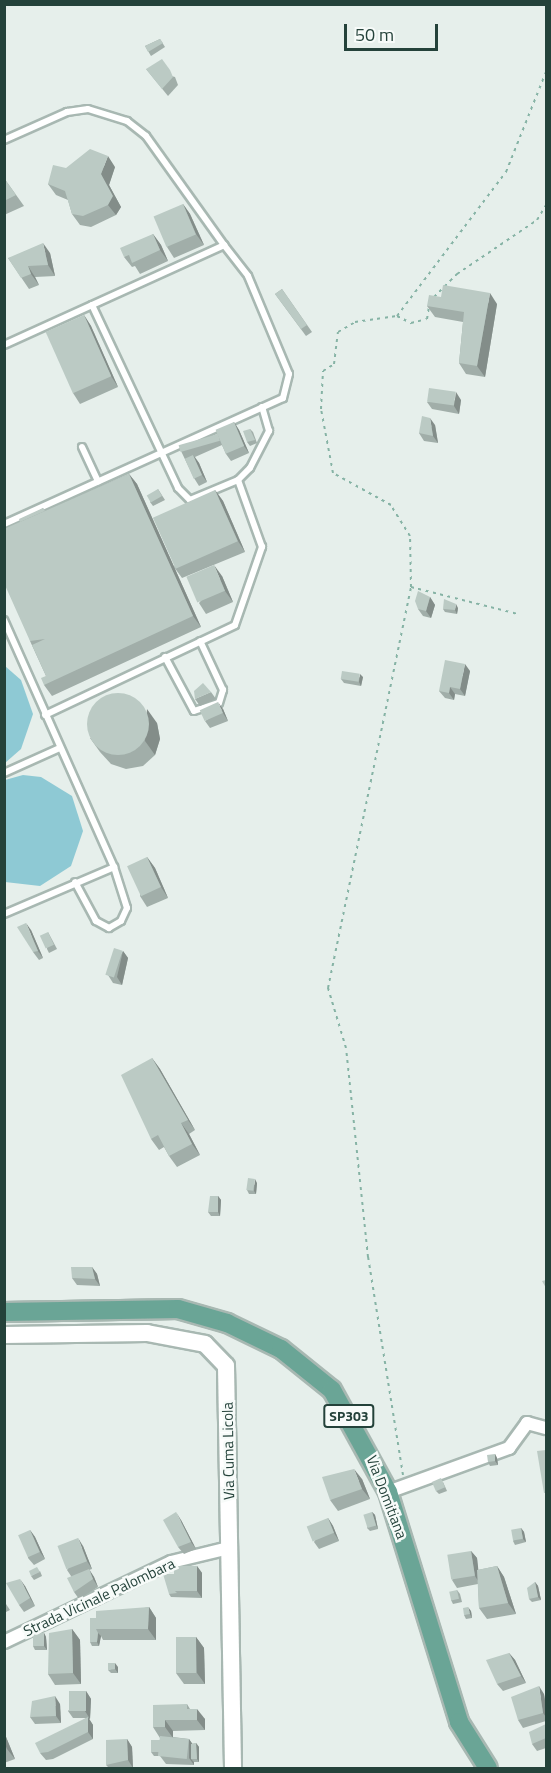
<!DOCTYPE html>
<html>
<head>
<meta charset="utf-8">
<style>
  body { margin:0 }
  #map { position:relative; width:551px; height:1773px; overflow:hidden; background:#e6efeb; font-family:"Titillium Web",sans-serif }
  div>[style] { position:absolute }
  .water>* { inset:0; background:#8ec9d4 }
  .path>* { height:2px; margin-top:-1px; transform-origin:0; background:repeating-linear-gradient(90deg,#86b3a5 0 3px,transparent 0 7.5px) }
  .roads { filter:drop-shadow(2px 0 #a8b8b2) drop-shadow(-2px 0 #a8b8b2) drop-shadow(0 2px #a8b8b2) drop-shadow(0 -2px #a8b8b2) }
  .lane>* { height:6px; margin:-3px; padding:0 3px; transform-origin:3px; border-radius:3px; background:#fff }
  .street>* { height:12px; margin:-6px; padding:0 6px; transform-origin:6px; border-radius:6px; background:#fff }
  .secondary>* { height:16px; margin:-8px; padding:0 8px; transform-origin:8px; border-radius:8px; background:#fff }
  .primary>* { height:18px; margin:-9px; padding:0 9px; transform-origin:9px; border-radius:9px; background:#6aa596 }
  .wall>* { inset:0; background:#a1aea9 }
  .shaded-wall>* { inset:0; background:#838d89 }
  .building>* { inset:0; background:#bbcac4; transform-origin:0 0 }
  .round { border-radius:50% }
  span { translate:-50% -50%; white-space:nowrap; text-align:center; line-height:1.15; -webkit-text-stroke:5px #f7fbf9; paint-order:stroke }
  .shield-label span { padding:2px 4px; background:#f7fbf9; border:2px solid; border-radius:4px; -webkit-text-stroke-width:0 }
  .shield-label { font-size:14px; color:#24423a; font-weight:700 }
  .street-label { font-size:15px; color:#24423a }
  .frame { position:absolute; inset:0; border:6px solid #24423a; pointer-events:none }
  .scale { position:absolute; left:344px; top:24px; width:94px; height:27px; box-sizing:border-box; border:3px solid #24423a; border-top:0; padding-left:8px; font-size:18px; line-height:21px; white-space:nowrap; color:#24423a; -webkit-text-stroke:4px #f7fbf9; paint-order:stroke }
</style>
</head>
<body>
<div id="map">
  <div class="water">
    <i style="clip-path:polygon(5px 666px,21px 680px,33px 714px,21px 749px,5px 763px)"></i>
    <i style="clip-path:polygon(23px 775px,41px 777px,72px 796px,83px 831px,71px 866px,40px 886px,5px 882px,5px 780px)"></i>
  </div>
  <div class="path">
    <i style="left:434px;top:297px;width:33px;rotate:-45deg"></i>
    <i style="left:457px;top:274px;width:97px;rotate:-34deg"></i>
    <i style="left:537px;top:220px;width:17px;rotate:-59deg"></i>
    <i style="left:397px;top:316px;width:181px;rotate:-52.9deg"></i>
    <i style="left:506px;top:172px;width:108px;rotate:-68.2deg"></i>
    <i style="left:411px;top:587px;width:51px;rotate:-91.1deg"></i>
    <i style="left:410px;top:536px;width:36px;rotate:-122deg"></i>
    <i style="left:391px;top:505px;width:66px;rotate:-151.1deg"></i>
    <i style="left:333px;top:473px;width:65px;rotate:-100.6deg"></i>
    <i style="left:321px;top:409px;width:38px;rotate:-87deg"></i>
    <i style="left:323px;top:371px;width:13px;rotate:-32deg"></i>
    <i style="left:334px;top:364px;width:32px;rotate:-83deg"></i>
    <i style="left:338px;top:332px;width:20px;rotate:-30deg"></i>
    <i style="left:355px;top:322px;width:42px;rotate:-8.1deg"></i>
    <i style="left:397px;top:316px;width:16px;rotate:27deg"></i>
    <i style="left:411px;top:323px;width:16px;rotate:-14deg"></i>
    <i style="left:427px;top:319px;width:12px;rotate:-81deg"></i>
    <i style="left:403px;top:1475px;width:221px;rotate:-99.1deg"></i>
    <i style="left:368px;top:1257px;width:210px;rotate:-96deg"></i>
    <i style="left:346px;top:1048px;width:63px;rotate:-106.7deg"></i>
    <i style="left:328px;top:988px;width:409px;rotate:-78.3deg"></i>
    <i style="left:411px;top:587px;width:110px;rotate:14.2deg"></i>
  </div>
  <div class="roads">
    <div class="lane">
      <i style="left:4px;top:140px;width:69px;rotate:-24deg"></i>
      <i style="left:67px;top:112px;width:21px;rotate:-8deg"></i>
      <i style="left:88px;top:109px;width:41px;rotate:17.1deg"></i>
      <i style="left:127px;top:121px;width:24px;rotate:38deg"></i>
      <i style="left:146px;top:136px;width:134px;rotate:54.4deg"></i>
      <i style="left:92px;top:305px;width:202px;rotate:64.8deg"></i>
      <i style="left:178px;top:488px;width:17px;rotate:45deg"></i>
      <i style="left:190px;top:500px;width:52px;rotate:-22.6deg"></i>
      <i style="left:238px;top:480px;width:17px;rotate:-45deg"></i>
      <i style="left:250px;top:468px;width:42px;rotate:-62.8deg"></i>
      <i style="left:269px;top:431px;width:25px;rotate:-106deg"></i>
      <i style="left:4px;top:345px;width:242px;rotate:-24.4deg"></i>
      <i style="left:224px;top:245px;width:39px;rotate:52deg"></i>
      <i style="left:248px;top:276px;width:106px;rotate:67.3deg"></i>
      <i style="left:289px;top:374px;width:25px;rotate:104deg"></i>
      <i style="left:283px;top:398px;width:306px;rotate:155.7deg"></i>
      <i style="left:82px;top:447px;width:38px;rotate:65deg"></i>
      <i style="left:4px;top:620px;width:270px;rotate:66deg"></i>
      <i style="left:114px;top:867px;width:43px;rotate:72.4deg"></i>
      <i style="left:127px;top:908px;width:14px;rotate:115deg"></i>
      <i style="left:121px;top:921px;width:14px;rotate:150deg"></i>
      <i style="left:109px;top:928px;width:15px;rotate:-152deg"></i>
      <i style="left:96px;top:921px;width:44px;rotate:-118.3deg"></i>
      <i style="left:165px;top:657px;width:61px;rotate:61.8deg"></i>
      <i style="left:194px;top:711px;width:26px;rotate:-18deg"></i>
      <i style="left:219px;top:703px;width:14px;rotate:-73deg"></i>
      <i style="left:223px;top:690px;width:54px;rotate:-115.1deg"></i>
      <i style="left:45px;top:715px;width:210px;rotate:-25.3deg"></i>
      <i style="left:235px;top:625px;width:83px;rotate:-70.9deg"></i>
      <i style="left:262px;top:547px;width:71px;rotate:-109.7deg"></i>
      <i style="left:4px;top:773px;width:61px;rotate:-24.1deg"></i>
      <i style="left:4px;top:914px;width:120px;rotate:-23.1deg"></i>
    </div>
    <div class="street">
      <i style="left:388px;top:1492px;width:129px;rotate:-20deg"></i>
      <i style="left:509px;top:1448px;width:31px;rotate:-54deg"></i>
      <i style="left:527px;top:1423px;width:20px;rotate:15deg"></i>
      <i style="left:4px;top:1642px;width:185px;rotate:-25.6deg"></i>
      <i style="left:171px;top:1562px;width:60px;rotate:-13.6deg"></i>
    </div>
    <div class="secondary">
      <i style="left:4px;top:1335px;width:143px;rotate:-0.8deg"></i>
      <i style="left:147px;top:1333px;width:59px;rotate:10.7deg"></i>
      <i style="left:205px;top:1344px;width:30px;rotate:46deg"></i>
      <i style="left:226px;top:1366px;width:402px;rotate:89deg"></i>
    </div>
    <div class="primary">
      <i style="left:4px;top:1312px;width:174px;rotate:-1deg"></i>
      <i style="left:178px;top:1309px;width:51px;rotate:15.9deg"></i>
      <i style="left:227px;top:1323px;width:60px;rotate:25.7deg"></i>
      <i style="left:281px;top:1349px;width:65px;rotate:38.8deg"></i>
      <i style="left:332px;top:1390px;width:116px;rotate:61.2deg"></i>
      <i style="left:388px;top:1492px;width:241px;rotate:72.8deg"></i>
      <i style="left:459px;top:1722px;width:54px;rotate:57.8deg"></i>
    </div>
  </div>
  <div class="wall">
    <i style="clip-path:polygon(160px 39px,165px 47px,151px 56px,145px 46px)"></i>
    <i style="clip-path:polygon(146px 69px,175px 77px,178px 85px,168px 96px)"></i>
    <i style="clip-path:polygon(115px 167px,109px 185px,121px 207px,116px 215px,91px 227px,80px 225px,72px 214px,68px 200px,56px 195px,48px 184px,66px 168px)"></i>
    <i style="clip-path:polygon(4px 178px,24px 206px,4px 215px)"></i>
    <i style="clip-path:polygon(183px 204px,190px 214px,204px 245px,174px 258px,167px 247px)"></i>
    <i style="clip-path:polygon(153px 234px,161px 245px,168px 261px,140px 274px,135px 266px,132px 267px,124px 257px)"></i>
    <i style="clip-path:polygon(50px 253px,55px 276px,35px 277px,39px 285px,29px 289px,8px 258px)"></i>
    <i style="clip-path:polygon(282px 289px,312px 332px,306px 336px,275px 294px)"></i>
    <i style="clip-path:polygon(441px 297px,497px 304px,485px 377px,466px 374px,459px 363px,463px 322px,435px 317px,427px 306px)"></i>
    <i style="clip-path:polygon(84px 315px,91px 326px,118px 387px,80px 404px,73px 393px)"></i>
    <i style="clip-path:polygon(461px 400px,459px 414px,432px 409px,427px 402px)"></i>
    <i style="clip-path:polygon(234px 422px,239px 430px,249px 453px,231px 461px,226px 454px,222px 445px,195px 457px,199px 463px,207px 482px,199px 486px,194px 478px,181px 451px,218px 434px)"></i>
    <i style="clip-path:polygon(435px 425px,438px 443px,424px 441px,419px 433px)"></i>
    <i style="clip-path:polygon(250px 429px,253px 432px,257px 443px,250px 446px,247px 442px)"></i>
    <i style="clip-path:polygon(129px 474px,137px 484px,201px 627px,52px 696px,44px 685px,46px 676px,30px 641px,20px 522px,43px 508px,45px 511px)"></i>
    <i style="clip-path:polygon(158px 489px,165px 500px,153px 506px,150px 502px)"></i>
    <i style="clip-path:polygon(215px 490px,223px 501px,245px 552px,182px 578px,174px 567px)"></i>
    <i style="clip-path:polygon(222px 576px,233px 602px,206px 614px,199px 603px)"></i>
    <i style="clip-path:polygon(430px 597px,435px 605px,431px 618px,423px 616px,418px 609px)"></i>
    <i style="clip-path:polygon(458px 608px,457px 614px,445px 612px,443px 609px)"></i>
    <i style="clip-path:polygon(470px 671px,465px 696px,455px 694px,454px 700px,445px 698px,439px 691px)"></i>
    <i style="clip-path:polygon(363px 677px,361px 686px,344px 683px,341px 679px)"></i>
    <i style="clip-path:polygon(211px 692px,216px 699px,200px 706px,195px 699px)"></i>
    <i style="clip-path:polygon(223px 709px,228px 721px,210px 728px,205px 721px)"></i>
    <i style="clip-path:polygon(157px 723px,160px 739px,155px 755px,143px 766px,126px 769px,111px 764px,100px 752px,90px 738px)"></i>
    <i style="clip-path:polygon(147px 857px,155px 868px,168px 898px,147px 907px,140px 896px)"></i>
    <i style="clip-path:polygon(31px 930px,43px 958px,39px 960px,33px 952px)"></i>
    <i style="clip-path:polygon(48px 932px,57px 949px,49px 953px,47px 949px)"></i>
    <i style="clip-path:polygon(123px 951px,128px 958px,122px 985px,113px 983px,108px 975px)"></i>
    <i style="clip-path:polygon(152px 1058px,160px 1069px,195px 1130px,189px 1134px,200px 1155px,177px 1167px,169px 1156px,164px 1147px,159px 1150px,151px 1139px)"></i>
    <i style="clip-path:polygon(257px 1183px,256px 1194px,249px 1194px,247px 1190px)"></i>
    <i style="clip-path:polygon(218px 1196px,221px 1200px,220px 1216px,211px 1216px,208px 1212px)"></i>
    <i style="clip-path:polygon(92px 1267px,97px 1274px,100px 1286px,77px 1285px,72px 1278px)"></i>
    <i style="clip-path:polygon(495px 1454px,497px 1458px,498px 1465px,490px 1466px,488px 1462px)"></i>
    <i style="clip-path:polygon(362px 1479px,370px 1499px,338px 1511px,330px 1500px)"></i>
    <i style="clip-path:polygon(443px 1482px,447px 1491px,439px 1494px,436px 1491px)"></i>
    <i style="clip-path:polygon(372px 1512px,375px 1515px,378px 1529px,370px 1531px,367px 1528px)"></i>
    <i style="clip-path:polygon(328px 1518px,333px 1526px,339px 1541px,319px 1549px,314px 1542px)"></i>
    <i style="clip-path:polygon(181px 1520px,196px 1549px,184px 1554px,178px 1547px)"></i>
    <i style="clip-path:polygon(521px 1528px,524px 1532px,526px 1542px,515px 1545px,513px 1541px)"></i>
    <i style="clip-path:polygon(30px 1530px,35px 1537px,45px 1559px,34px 1565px,28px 1558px)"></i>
    <i style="clip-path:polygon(83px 1546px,92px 1569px,89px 1570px,94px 1577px,98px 1587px,79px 1599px,74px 1592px,71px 1576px,67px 1570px)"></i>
    <i style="clip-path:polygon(471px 1551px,477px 1558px,478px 1570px,497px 1566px,504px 1577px,516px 1614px,487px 1619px,479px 1608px,478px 1584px,457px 1588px,452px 1580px)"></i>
    <i style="clip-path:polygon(197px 1566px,202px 1573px,202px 1598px,171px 1597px,169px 1594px,174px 1574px)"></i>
    <i style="clip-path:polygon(40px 1571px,42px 1576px,34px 1580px,31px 1576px)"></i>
    <i style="clip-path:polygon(535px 1582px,538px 1586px,541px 1600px,532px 1602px,529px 1599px)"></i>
    <i style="clip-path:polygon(25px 1586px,35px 1606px,24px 1612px,19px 1605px)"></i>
    <i style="clip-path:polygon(457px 1590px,460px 1594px,462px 1602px,453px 1604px,451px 1600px)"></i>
    <i style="clip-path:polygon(4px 1601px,10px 1610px,4px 1613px)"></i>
    <i style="clip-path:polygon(149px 1607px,156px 1618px,156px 1640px,103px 1640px,101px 1636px,99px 1646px,92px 1646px,90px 1642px,96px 1618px)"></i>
    <i style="clip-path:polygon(471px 1611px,472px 1618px,466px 1619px,464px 1615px)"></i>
    <i style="clip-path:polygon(72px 1629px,80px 1640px,81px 1684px,55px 1685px,48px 1674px)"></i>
    <i style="clip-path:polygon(44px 1633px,46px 1637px,47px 1650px,35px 1650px,33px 1646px)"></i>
    <i style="clip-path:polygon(196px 1637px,204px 1648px,205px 1684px,184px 1684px,176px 1673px)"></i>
    <i style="clip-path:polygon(509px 1653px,515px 1660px,526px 1683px,503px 1691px,497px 1684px)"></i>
    <i style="clip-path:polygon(118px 1667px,118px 1673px,111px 1673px,108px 1670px)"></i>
    <i style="clip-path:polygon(86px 1691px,91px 1699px,90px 1719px,89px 1719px,93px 1725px,93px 1739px,53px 1759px,46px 1760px,40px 1753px,86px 1718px,73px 1718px,68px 1711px)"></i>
    <i style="clip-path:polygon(544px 1694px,546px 1707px,546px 1721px,523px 1728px,518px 1720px)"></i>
    <i style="clip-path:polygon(60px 1704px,61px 1723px,35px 1724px,30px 1717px)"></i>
    <i style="clip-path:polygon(187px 1704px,190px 1709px,205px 1719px,205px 1730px,173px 1731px,173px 1737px,189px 1739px,192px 1744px,196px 1743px,199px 1747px,199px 1762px,194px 1762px,194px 1765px,166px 1764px,160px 1756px,154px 1756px,151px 1752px,160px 1740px,160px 1738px,153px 1727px)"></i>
    <i style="clip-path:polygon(546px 1724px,546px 1748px,537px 1751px,532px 1744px)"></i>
    <i style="clip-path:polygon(4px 1732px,15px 1759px,4px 1763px)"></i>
    <i style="clip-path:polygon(127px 1739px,132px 1747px,133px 1768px,109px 1768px,106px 1765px)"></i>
  </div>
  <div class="shaded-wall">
    <i style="clip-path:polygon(108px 156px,115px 167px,109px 185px,121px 207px,116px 215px,108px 205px,101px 174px)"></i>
    <i style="clip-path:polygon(183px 204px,190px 214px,204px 245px,196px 234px)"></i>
    <i style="clip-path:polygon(153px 234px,161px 245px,168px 261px,160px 250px)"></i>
    <i style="clip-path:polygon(43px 243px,50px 253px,55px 276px,48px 265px)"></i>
    <i style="clip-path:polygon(28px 266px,35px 277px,39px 285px,31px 274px)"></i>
    <i style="clip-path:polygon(490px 293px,497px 304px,485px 377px,477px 366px)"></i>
    <i style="clip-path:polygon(84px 315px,91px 326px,118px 387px,111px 376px)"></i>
    <i style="clip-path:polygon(456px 392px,461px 400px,459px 414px,454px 406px)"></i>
    <i style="clip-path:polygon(430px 418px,435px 425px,438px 443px,433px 436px)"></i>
    <i style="clip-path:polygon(234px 422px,239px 430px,249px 453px,244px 446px)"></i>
    <i style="clip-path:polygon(193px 455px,199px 463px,207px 482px,202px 475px)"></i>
    <i style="clip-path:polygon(129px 474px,137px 484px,201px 627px,193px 616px)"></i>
    <i style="clip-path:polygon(215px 490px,223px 501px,245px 552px,238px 541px)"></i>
    <i style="clip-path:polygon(214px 565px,222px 576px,233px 602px,225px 591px)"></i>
    <i style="clip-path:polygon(430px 597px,435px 605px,431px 618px,426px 611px)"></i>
    <i style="clip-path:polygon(456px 604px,458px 608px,457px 614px,455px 610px)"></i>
    <i style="clip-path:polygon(465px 664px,470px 671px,465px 696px,460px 689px)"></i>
    <i style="clip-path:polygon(360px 674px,363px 677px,361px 686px,359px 682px)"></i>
    <i style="clip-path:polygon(450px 687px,455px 694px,454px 700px,449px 693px)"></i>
    <i style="clip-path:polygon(218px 702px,223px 709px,228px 721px,223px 713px)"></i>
    <i style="clip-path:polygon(147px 709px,157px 723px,160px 739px,155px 755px,145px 741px)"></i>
    <i style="clip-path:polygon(147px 857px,155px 868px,168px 898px,161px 887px)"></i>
    <i style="clip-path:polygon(26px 923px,31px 930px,43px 958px,38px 951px)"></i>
    <i style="clip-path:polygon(123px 951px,128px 958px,122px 985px,117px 977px)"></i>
    <i style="clip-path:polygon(152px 1058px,160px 1069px,195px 1130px,188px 1120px)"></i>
    <i style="clip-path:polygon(181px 1123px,189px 1134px,200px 1155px,192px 1144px)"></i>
    <i style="clip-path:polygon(255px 1179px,257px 1183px,256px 1194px,254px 1191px)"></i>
    <i style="clip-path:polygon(218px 1196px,221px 1200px,220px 1216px,218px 1212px)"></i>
    <i style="clip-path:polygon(92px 1267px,97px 1274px,100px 1286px,95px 1279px)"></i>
    <i style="clip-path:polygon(495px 1454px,497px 1458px,498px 1465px,495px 1461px)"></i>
    <i style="clip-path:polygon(354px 1469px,362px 1479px,370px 1499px,362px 1489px)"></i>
    <i style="clip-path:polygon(176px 1512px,181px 1520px,196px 1549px,191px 1542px)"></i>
    <i style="clip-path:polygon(372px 1512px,375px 1515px,378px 1529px,376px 1525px)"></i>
    <i style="clip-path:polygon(328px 1518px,333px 1526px,339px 1541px,334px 1533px)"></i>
    <i style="clip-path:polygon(521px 1528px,524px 1532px,526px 1542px,523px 1539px)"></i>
    <i style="clip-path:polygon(30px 1530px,35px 1537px,45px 1559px,40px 1552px)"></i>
    <i style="clip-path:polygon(78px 1538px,83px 1546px,92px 1569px,87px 1561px)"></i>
    <i style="clip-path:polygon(471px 1551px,477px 1558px,480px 1584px,475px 1576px)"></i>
    <i style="clip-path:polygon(197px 1566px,202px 1573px,202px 1598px,197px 1591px)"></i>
    <i style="clip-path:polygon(497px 1566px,504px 1577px,516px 1614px,508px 1603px)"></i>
    <i style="clip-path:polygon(89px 1569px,94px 1577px,98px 1587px,93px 1579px)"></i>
    <i style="clip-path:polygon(20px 1579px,25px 1586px,35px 1606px,30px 1598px)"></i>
    <i style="clip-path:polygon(535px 1582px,538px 1586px,541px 1600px,538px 1597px)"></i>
    <i style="clip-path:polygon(149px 1607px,156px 1618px,156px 1640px,148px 1629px)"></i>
    <i style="clip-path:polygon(468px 1607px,471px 1611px,472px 1618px,470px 1614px)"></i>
    <i style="clip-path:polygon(72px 1629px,80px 1640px,81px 1684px,73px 1673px)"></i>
    <i style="clip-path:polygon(44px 1633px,46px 1637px,47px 1650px,44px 1646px)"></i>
    <i style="clip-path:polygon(98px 1633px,101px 1636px,99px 1646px,97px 1642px)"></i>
    <i style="clip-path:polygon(196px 1637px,204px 1648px,205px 1684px,197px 1673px)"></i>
    <i style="clip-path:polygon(509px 1653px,515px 1660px,526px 1683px,521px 1676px)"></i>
    <i style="clip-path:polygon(115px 1663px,118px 1667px,118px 1673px,115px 1669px)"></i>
    <i style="clip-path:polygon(539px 1686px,544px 1694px,546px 1707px,546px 1717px,543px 1713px)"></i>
    <i style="clip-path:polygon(86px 1691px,91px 1699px,90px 1719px,85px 1711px)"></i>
    <i style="clip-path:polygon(55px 1696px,60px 1704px,61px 1723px,56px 1716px)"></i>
    <i style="clip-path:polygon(197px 1709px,205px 1719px,205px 1730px,197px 1720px)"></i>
    <i style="clip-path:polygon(88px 1717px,93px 1725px,93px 1739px,88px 1732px)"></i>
    <i style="clip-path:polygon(165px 1720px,173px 1731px,173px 1738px,165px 1727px)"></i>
    <i style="clip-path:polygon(4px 1732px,15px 1759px,7px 1749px,4px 1742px)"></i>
    <i style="clip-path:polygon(127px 1739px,132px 1747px,133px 1768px,128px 1760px)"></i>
    <i style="clip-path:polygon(189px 1739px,194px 1746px,191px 1759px,194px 1762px,194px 1765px,189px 1758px)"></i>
    <i style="clip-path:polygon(196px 1743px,199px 1747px,199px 1762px,197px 1759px)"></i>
  </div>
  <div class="building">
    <i style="clip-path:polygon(160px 39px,163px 43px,148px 52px,145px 46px)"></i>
    <i style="clip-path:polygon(162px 59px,170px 70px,173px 77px,162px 89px,146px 69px)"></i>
    <i style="clip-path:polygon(90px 149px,108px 156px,101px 174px,113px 196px,108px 205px,83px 216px,72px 214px,65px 191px,48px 184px,53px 165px,66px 168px)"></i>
    <i style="clip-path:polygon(4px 178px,16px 195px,4px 201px)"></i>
    <i style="left:183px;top:204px;width:33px;height:32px;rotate:67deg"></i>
    <i style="clip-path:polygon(153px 234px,160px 250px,132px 263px,129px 255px,124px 257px,120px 248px)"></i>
    <i style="clip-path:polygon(43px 243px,48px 265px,28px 266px,31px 274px,21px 278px,8px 258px)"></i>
    <i style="clip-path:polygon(443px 285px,490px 293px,477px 366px,459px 363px,464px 312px,427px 306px,429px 295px,441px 297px)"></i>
    <i style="clip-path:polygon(282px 289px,307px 325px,301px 329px,275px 294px)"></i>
    <i style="left:84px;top:315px;width:67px;height:42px;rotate:66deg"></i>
    <i style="left:429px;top:388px;width:27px;height:14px;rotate:8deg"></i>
    <i style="clip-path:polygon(422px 416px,430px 418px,433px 436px,419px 433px)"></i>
    <i style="left:234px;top:422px;width:26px;height:20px;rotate:67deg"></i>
    <i style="clip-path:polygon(250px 429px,255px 440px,247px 442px,243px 431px)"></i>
    <i style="left:218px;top:434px;width:7px;height:41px;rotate:74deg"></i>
    <i style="left:193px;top:455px;width:22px;height:9px;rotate:66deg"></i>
    <i style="clip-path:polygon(129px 474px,193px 616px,44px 685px,41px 678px,46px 676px,32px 645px,45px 639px,30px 641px,4px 583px,4px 529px)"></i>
    <i style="left:158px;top:489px;width:8px;height:13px;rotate:60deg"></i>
    <i style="left:215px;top:490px;width:56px;height:68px;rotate:66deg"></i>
    <i style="clip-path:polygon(43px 508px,45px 511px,20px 522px,19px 519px)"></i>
    <i style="left:214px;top:565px;width:28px;height:30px;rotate:67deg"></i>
    <i style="clip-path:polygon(418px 591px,430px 597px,426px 611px,418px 609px,415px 601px)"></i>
    <i style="clip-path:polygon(444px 599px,456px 604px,455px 610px,443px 609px)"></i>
    <i style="clip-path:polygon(445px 660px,465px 664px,460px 689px,450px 687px,449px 693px,439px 691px)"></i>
    <i style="left:342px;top:671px;width:18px;height:8px;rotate:9deg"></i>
    <i style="clip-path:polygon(203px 683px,211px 692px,195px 699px,194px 691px)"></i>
    <i class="round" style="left:87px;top:693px;width:62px;height:62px"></i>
    <i style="left:218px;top:702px;width:12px;height:20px;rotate:66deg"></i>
    <i style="left:147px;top:857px;width:33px;height:22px;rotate:65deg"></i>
    <i style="clip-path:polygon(26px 923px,38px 951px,33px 952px,17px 927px)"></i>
    <i style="left:48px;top:932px;width:14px;height:9px;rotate:65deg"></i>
    <i style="left:114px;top:948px;width:9px;height:28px;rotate:18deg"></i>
    <i style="clip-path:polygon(152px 1058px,188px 1120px,181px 1123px,192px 1144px,169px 1156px,158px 1135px,151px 1139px,121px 1075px)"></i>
    <i style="left:248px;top:1178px;width:7px;height:12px;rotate:8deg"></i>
    <i style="clip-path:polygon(210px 1196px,218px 1196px,218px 1212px,208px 1212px)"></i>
    <i style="clip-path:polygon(71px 1267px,92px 1267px,95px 1279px,72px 1278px)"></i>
    <i style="clip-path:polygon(546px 1280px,546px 1288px,542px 1281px)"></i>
    <i style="clip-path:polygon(546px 1450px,546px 1493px,544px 1493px,537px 1451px)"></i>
    <i style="clip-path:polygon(495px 1454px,495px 1461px,488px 1462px,487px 1455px)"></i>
    <i style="clip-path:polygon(354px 1469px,362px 1489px,330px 1500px,322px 1477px)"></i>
    <i style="left:441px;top:1478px;width:10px;height:10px;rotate:66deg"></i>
    <i style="clip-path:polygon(176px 1512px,191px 1542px,178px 1547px,163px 1520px)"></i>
    <i style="left:372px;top:1512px;width:14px;height:9px;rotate:73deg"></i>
    <i style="left:328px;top:1518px;width:16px;height:23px;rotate:68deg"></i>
    <i style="left:521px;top:1528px;width:11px;height:10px;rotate:80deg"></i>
    <i style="left:30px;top:1530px;width:24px;height:13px;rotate:66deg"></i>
    <i style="left:78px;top:1538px;width:25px;height:22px;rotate:69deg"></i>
    <i style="left:471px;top:1551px;width:25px;height:24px;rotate:81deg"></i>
    <i style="left:197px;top:1566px;width:25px;height:23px;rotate:90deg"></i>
    <i style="clip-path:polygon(497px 1566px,508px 1603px,479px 1608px,477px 1570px)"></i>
    <i style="clip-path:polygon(37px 1567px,40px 1572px,31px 1576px,29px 1571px)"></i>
    <i style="clip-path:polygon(89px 1569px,93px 1579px,74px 1592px,67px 1578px)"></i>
    <i style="clip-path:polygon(163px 1574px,174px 1574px,174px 1590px,177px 1593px,169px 1594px)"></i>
    <i style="clip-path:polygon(20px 1579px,30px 1598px,19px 1605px,6px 1583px)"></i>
    <i style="clip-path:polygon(535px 1582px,538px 1597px,529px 1599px,527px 1588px)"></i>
    <i style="left:457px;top:1590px;width:9px;height:8px;rotate:77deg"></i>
    <i style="clip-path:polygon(149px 1607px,148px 1629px,96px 1629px,96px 1611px)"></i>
    <i style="clip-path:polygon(468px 1607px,470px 1614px,464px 1615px,463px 1608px)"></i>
    <i style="clip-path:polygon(90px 1618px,96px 1618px,96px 1629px,98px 1633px,97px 1642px,90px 1642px)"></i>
    <i style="clip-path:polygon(72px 1629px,73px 1673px,48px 1674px,49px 1633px)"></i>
    <i style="left:44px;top:1633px;width:13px;height:11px;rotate:90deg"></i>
    <i style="left:176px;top:1637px;width:20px;height:36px"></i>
    <i style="clip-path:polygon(509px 1653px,521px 1676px,497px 1684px,486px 1660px)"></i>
    <i style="clip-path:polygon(108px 1663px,115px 1663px,115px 1669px,108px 1670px)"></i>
    <i style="clip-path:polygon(539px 1686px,543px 1713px,518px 1720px,511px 1697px)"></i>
    <i style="left:69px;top:1691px;width:17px;height:20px"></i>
    <i style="clip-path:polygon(55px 1696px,56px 1716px,30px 1717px,32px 1701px)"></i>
    <i style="clip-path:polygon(187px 1704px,187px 1709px,197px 1709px,197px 1720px,165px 1720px,165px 1727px,153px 1727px,153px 1705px)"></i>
    <i style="clip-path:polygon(88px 1717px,88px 1732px,48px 1752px,40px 1753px,35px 1743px)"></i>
    <i style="clip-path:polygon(546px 1724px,546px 1738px,532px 1744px,529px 1732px)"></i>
    <i style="left:160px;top:1736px;width:29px;height:20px;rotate:6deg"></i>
    <i style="clip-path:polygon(127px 1739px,128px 1760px,106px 1765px,106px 1740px)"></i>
    <i style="left:160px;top:1740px;width:12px;height:9px;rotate:90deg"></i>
    <i style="clip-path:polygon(196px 1743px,197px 1759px,191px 1759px,191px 1744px)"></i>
  </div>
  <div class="shield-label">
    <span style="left:349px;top:1416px">SP303</span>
  </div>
  <div class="street-label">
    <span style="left:228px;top:1451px;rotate:-91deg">Via Cuma Licola</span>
    <span style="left:387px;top:1497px;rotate:69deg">Via Domitiana</span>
    <span style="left:99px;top:1597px;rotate:-25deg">Strada Vicinale Palombara</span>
  </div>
  <div class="frame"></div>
  <div class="scale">50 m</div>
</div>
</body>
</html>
